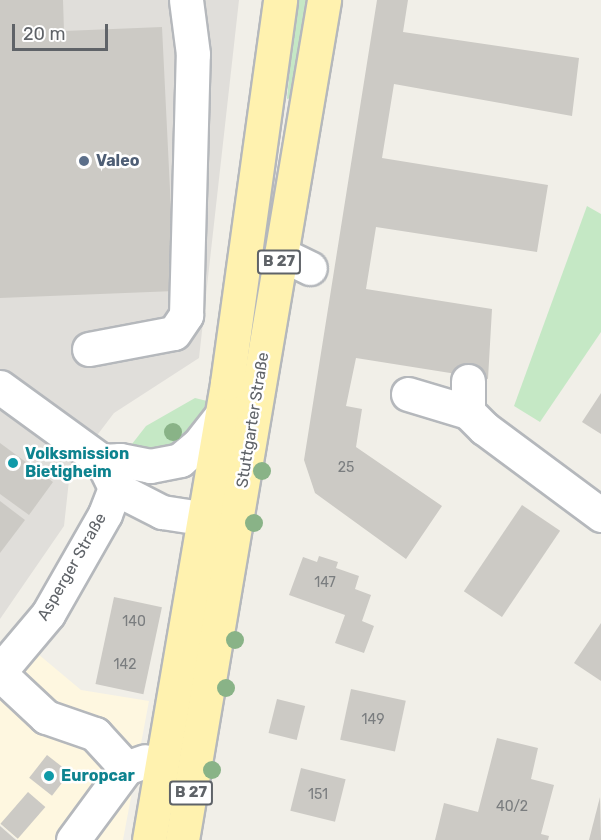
<!DOCTYPE html>
<html>
<head>
<meta charset="utf-8">
<style>
  body { margin:0 }
  #map { position:relative; width:601px; height:840px; overflow:hidden; background:#f1efe8; font-family:Rubik,sans-serif }
  div>[style] { position:absolute }
  .commercial>* { inset:0; background:#fef7e0 }
  .industrial>* { inset:0; background:#e0deda }
  .green>* { inset:0; background:#c5e8c5 }
  .building>* { inset:0; background:#cccac5; transform-origin:0 0 }
  .roads { filter:drop-shadow(2px 0 #b5b8bc) drop-shadow(-2px 0 #b5b8bc) drop-shadow(0 2px #b5b8bc) drop-shadow(0 -2px #b5b8bc) }
  .minor>* { height:33px; margin:-16.5px; padding:0 16.5px; transform-origin:16.5px; border-radius:16.5px; background:#fff }
  .major>* { height:33px; margin:-16.5px; padding:0 16.5px; transform-origin:16.5px; border-radius:16.5px; background:#fff2af }
  .trees>* { width:18px; height:18px; margin:-9px; border-radius:50%; background:#89b387 }
  .dots>* { width:16px; height:16px; translate:-50% -50%; box-sizing:border-box; border:3px solid #fff; border-radius:50% }
  span { translate:-50% -50%; white-space:nowrap; text-align:center; line-height:1.15; -webkit-text-stroke:5px #fff; paint-order:stroke }
  .number-label { font-size:14px; color:#7a7d7f }
  .number-label span { -webkit-text-stroke-width:0 }
  .shield-label span { padding:2px 4px; background:#fff; border:2px solid; border-radius:4px; -webkit-text-stroke-width:0 }
  .shield-label { font-size:15px; color:#5f6368; font-weight:700 }
  .service-label { font-size:16px; color:#4e5e75; font-weight:700 }
  .left { translate:0 -50%; text-align:left }
  .street-label { font-size:16px; color:#5f6368 }
  .culture-label { font-size:16px; color:#0d838f; font-weight:700 }
  .scale { position:absolute; left:12px; top:24px; width:96px; height:27px; box-sizing:border-box; border:3px solid #5f6368; border-top:0; padding-left:8px; font-size:18px; line-height:21px; white-space:nowrap; color:#5f6368; -webkit-text-stroke:4px #fff; paint-order:stroke }
</style>
</head>
<body>
<div id="map">
  <div class="commercial">
    <i style="clip-path:polygon(38px 654px,81px 690px,149px 701px,123px 840px,18px 840px,0 824px,0 696px)"></i>
  </div>
  <div class="industrial">
    <i style="clip-path:polygon(0 0,239px 0,199px 358px,114px 413px,70px 471px,64px 526px,0 619px)"></i>
  </div>
  <div class="green">
    <i style="clip-path:polygon(296px 0,308px 0,291px 98px,287px 99px)"></i>
    <i style="clip-path:polygon(587px 206px,601px 214px,601px 332px,540px 422px,514px 406px)"></i>
    <i style="clip-path:polygon(195px 398px,207px 401px,197px 423px,184px 439px,161px 451px,132px 444px,146px 426px)"></i>
  </div>
  <div class="building">
    <i style="clip-path:polygon(0 0,63px 0,64px 31px,162px 27px,175px 291px,0 298px)"></i>
    <i style="clip-path:polygon(377px 0,408px 0,403px 32px,579px 58px,572px 116px,394px 84px,382px 158px,548px 185px,537px 252px,376px 227px,366px 289px,492px 309px,488px 379px,356px 358px,346px 406px,362px 409px,356px 447px,442px 506px,406px 559px,315px 493px,304px 460px)"></i>
    <i style="clip-path:polygon(601px 393px,601px 434px,582px 422px)"></i>
    <i style="clip-path:polygon(0 443px,53px 482px,29px 515px,0 494px)"></i>
    <i style="clip-path:polygon(0 501px,25px 520px,0 553px)"></i>
    <i style="left:522px;top:505px;width:46px;height:104px;rotate:34deg"></i>
    <i style="clip-path:polygon(319px 556px,338px 562px,336px 568px,359px 576px,355px 589px,371px 595px,362px 621px,374px 626px,364px 653px,335px 643px,345px 615px,289px 595px,303px 557px,317px 562px)"></i>
    <i style="left:114px;top:597px;width:49px;height:89px;rotate:12deg"></i>
    <i style="clip-path:polygon(601px 623px,601px 681px,574px 663px)"></i>
    <i style="left:351px;top:689px;width:56px;height:52px;rotate:12deg"></i>
    <i style="left:277px;top:699px;width:29px;height:35px;rotate:14deg"></i>
    <i style="clip-path:polygon(497px 738px,538px 748px,531px 779px,554px 785px,541px 834px,549px 836px,548px 840px,435px 840px,444px 803px,478px 812px)"></i>
    <i style="left:47px;top:755px;width:29px;height:29px;rotate:38deg"></i>
    <i style="left:301px;top:768px;width:46px;height:44px;rotate:14deg"></i>
    <i style="left:28px;top:792px;width:23px;height:42px;rotate:41deg"></i>
    <i style="clip-path:polygon(600px 797px,601px 840px,589px 840px)"></i>
    <i style="clip-path:polygon(0 826px,16px 840px,0 840px)"></i>
  </div>
  <div class="roads">
    <div class="minor">
      <i style="left:281px;top:254px;width:32px;rotate:26deg"></i>
      <i style="left:89px;top:349px;width:86px;rotate:-10.7deg"></i>
      <i style="left:174px;top:333px;width:22px;rotate:-56deg"></i>
      <i style="left:186px;top:315px;width:261px;rotate:-88.5deg"></i>
      <i style="left:193px;top:54px;width:54px;rotate:-97.4deg"></i>
      <i style="left:468px;top:381px;width:31px;rotate:90deg"></i>
      <i style="left:0;top:387px;width:126px;rotate:36deg"></i>
      <i style="left:102px;top:461px;width:30px;rotate:64deg"></i>
      <i style="left:115px;top:488px;width:53px;rotate:27.1deg"></i>
      <i style="left:162px;top:512px;width:72px;rotate:8.8deg"></i>
      <i style="left:408px;top:394px;width:63px;rotate:16.7deg"></i>
      <i style="left:468px;top:412px;width:23px;rotate:45deg"></i>
      <i style="left:484px;top:428px;width:146px;rotate:36.6deg"></i>
      <i style="left:102px;top:461px;width:18px;rotate:-3deg"></i>
      <i style="left:120px;top:460px;width:31px;rotate:11deg"></i>
      <i style="left:150px;top:466px;width:31px;rotate:-11deg"></i>
      <i style="left:180px;top:460px;width:25px;rotate:-40deg"></i>
      <i style="left:199px;top:444px;width:36px;rotate:-52deg"></i>
      <i style="left:0;top:671px;width:75px;rotate:-49.9deg"></i>
      <i style="left:48px;top:614px;width:115px;rotate:-60.3deg"></i>
      <i style="left:105px;top:514px;width:28px;rotate:-69deg"></i>
      <i style="left:0;top:674px;width:63px;rotate:43.1deg"></i>
      <i style="left:46px;top:717px;width:52px;rotate:19.1deg"></i>
      <i style="left:95px;top:734px;width:46px;rotate:47.6deg"></i>
      <i style="left:73px;top:840px;width:89px;rotate:-53.6deg"></i>
      <i style="left:126px;top:768px;width:20px;rotate:-20deg"></i>
    </div>
    <div class="major">
      <i style="left:149px;top:840px;width:464px;rotate:-80.3deg"></i>
      <i style="left:227px;top:383px;width:387px;rotate:-82.1deg"></i>
      <i style="left:182px;top:840px;width:852px;rotate:-80.4deg"></i>
    </div>
  </div>
  <div class="trees">
    <i style="left:173px;top:432px"></i>
    <i style="left:262px;top:471px"></i>
    <i style="left:254px;top:523px"></i>
    <i style="left:235px;top:640px"></i>
    <i style="left:226px;top:688px"></i>
    <i style="left:212px;top:770px"></i>
  </div>
  <div class="dots">
    <i style="left:84px;top:161px;background:#5c6f8a"></i>
    <i style="left:13px;top:463px;background:#0f9aa8"></i>
    <i style="left:49px;top:776px;background:#0f9aa8"></i>
  </div>
  <div class="number-label">
    <span style="left:346px;top:468px">25</span>
    <span style="left:325px;top:583px">147</span>
    <span style="left:134px;top:622px">140</span>
    <span style="left:125px;top:665px">142</span>
    <span style="left:373px;top:720px">149</span>
    <span style="left:318px;top:795px">151</span>
    <span style="left:512px;top:807px">40/2</span>
  </div>
  <div class="shield-label">
    <span style="left:279px;top:262px">B 27</span>
    <span style="left:191px;top:793px">B 27</span>
  </div>
  <div class="service-label">
    <span class="left" style="left:96px;top:161px">Valeo</span>
  </div>
  <div class="street-label">
    <span style="left:253px;top:420px;rotate:-81deg">Stuttgarter Straße</span>
    <span style="left:72px;top:567px;rotate:-60deg">Asperger Straße</span>
  </div>
  <div class="culture-label">
    <span class="left" style="left:25px;top:463px">Volksmission<br>Bietigheim</span>
    <span class="left" style="left:61px;top:776px">Europcar</span>
  </div>
  <div class="scale">20 m</div>
</div>
</body>
</html>
